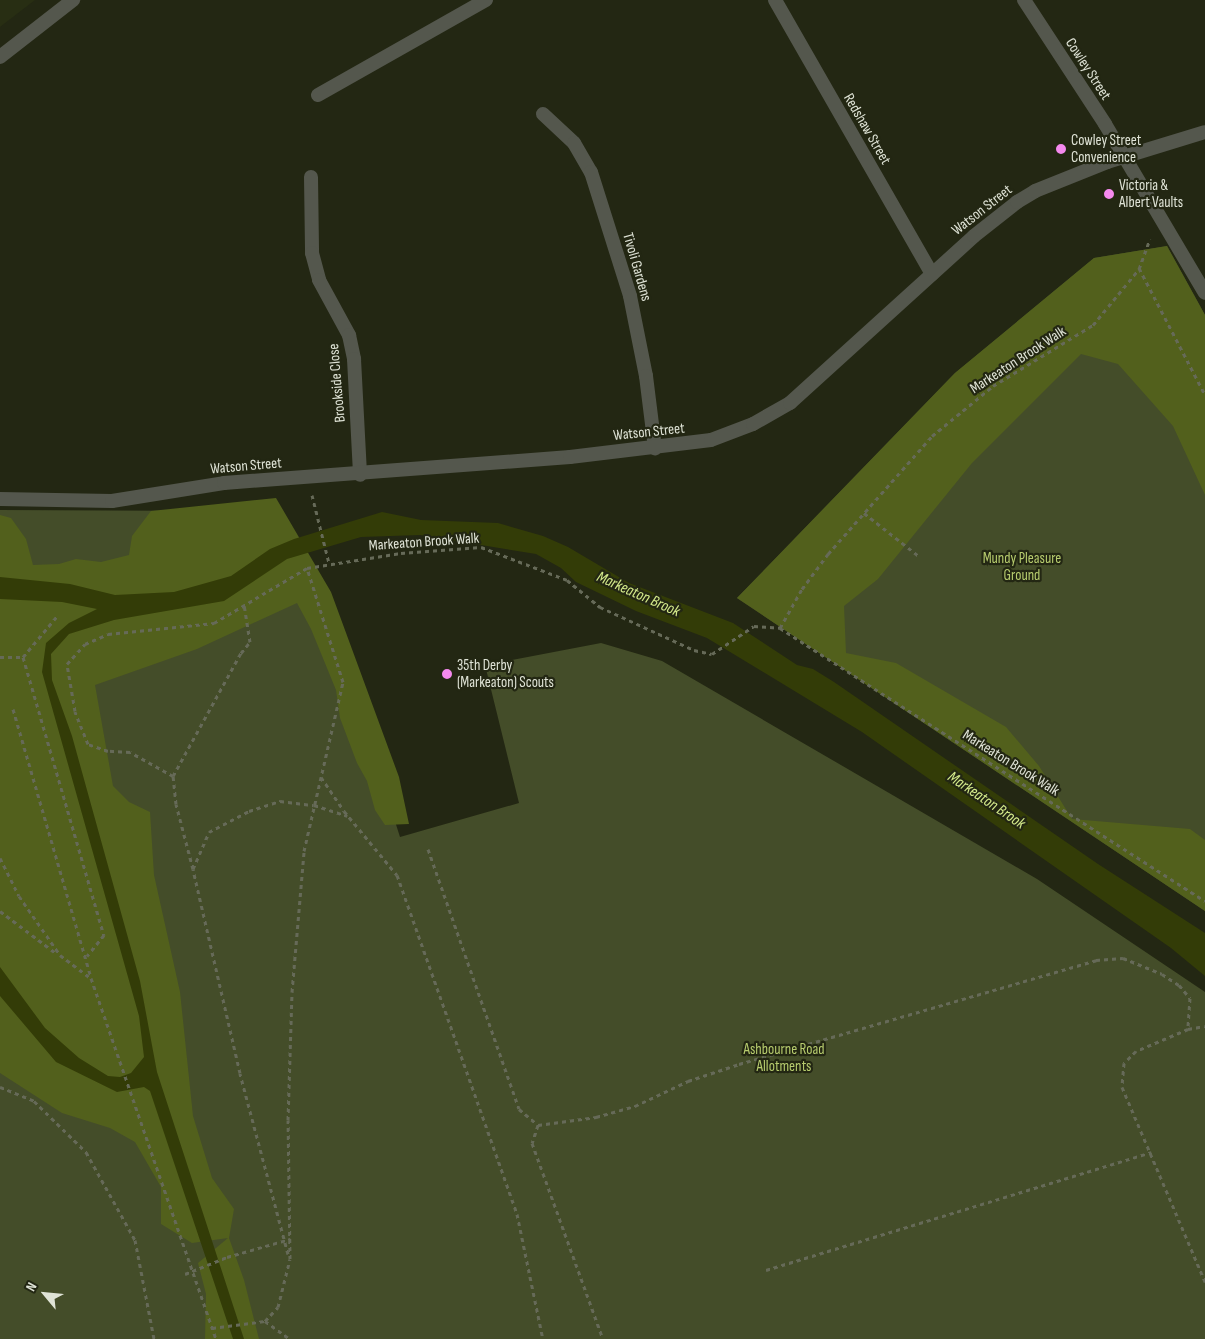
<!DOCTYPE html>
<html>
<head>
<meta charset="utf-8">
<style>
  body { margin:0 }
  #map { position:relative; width:1205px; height:1339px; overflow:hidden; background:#232713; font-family:"Sofia Sans Condensed",sans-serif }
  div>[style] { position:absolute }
  .built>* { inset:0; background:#282e13 }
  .green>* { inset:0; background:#444d29 }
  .forest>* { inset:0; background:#52601c }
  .water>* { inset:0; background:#333c07 }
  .path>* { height:3px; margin-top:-1.5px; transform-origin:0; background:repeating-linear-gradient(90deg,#666a58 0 4px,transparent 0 8px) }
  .service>* { height:14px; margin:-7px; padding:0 7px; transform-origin:7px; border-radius:7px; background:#54574d }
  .minor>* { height:14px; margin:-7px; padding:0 7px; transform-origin:7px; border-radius:7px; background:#54574d }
  .tertiary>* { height:14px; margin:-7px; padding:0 7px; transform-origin:7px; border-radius:7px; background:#54574d }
  .dots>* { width:14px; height:14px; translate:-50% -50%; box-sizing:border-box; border:2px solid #232713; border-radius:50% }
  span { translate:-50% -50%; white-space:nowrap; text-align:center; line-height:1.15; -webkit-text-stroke:4.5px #232713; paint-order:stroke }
  .street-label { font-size:15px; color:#dfe3d6 }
  .poi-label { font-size:15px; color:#dfe3d6 }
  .left { translate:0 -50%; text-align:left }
  .park-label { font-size:15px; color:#b7cc6e }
  .water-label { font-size:16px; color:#d4ea8b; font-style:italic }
  .north { position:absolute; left:20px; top:1269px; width:50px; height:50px; -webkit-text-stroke:4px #232713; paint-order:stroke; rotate:298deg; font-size:14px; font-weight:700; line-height:20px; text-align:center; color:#dfe3d6 }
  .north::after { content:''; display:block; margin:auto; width:18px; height:22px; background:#dfe3d6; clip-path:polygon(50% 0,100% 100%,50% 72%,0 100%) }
</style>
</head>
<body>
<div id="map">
  <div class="built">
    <i style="clip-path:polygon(0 0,35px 0,0 27px)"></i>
  </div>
  <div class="green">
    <i style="clip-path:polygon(1167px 246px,1205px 315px,1205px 911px,737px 598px,955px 373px,1094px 258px)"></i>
    <i style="clip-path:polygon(0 510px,216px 511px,316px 573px,400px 837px,519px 803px,485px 665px,601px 643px,662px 661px,1037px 879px,1205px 992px,1205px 1339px,0 1339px)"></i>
  </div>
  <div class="forest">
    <i style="clip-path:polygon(1167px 246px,1205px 315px,1205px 495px,1173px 426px,1118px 364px,1081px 354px,972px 463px,878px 579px,844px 606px,846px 653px,896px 663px,1006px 727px,1039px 766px,1072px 819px,1190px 829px,1205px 840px,1205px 911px,737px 598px,955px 373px,1094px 258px)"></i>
    <i style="clip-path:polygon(276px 498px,331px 592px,399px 777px,409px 824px,385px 825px,375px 810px,367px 781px,357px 763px,340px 718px,336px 690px,311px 629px,297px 603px,197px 649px,95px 685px,113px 786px,129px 802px,150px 812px,154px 875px,180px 992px,193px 1116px,212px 1178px,234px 1209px,229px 1238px,244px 1280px,259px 1339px,205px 1339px,206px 1294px,198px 1263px,228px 1238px,192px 1243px,161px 1224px,161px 1187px,135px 1142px,110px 1128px,62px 1113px,0 1073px,0 515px,11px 518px,26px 539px,33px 565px,59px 564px,76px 559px,101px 562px,129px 555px,132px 536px,151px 511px)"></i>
  </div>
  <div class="water">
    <i style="clip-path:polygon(382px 512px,421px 520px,498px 523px,543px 536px,568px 547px,629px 583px,733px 623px,797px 665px,813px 669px,834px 682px,1098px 864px,1205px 933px,1205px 976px,1171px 948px,862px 732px,707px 638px,636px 611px,576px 582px,561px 568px,536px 554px,420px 535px,361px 537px,287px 559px,224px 601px,114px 620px,69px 634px,51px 654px,52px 680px,72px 736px,140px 981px,157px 1072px,244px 1339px,233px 1339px,150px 1091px,144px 1087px,117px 1092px,56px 1062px,0 996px,0 967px,45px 1028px,79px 1058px,108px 1076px,120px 1077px,131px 1073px,144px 1057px,139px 1016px,42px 672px,46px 643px,69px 623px,97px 609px,62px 602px,0 599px,0 577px,70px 584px,115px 595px,174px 592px,231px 576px,270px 549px,294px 539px)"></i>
  </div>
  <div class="path">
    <i style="left:1139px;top:268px;width:143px;rotate:62.5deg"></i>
    <i style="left:312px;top:495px;width:70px;rotate:76deg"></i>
    <i style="left:864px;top:513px;width:71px;rotate:38.2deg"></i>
    <i style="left:780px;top:628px;width:505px;rotate:32.71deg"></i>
    <i style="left:0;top:657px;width:23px"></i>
    <i style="left:23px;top:657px;width:55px;rotate:-50.2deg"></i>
    <i style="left:23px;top:657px;width:290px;rotate:73.8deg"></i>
    <i style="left:104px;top:935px;width:27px;rotate:129deg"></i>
    <i style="left:13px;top:709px;width:279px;rotate:73.8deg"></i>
    <i style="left:173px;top:776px;width:141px;rotate:-61.1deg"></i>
    <i style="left:241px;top:653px;width:14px;rotate:-51deg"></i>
    <i style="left:250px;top:642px;width:36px;rotate:-99deg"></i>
    <i style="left:321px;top:777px;width:41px;rotate:55.9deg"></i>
    <i style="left:344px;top:811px;width:83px;rotate:50.4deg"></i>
    <i style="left:397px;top:875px;width:360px;rotate:70.5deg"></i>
    <i style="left:517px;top:1214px;width:128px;rotate:78.3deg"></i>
    <i style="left:428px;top:849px;width:275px;rotate:70.7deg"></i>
    <i style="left:519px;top:1109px;width:25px;rotate:40deg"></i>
    <i style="left:0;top:858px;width:42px;rotate:63.4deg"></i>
    <i style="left:19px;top:896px;width:72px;rotate:55.2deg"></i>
    <i style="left:60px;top:955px;width:39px;rotate:37deg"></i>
    <i style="left:91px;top:978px;width:382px;rotate:70.9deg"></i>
    <i style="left:193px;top:869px;width:67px;rotate:-104.7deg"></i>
    <i style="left:176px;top:804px;width:28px;rotate:-96deg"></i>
    <i style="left:173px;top:776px;width:49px;rotate:-150.8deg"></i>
    <i style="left:130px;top:752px;width:22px;rotate:-177deg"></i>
    <i style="left:108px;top:751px;width:21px;rotate:-161deg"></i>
    <i style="left:88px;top:744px;width:35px;rotate:-112deg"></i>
    <i style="left:75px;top:711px;width:48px;rotate:-99.7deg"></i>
    <i style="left:67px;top:664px;width:27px;rotate:-48deg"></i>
    <i style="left:85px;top:644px;width:25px;rotate:-23deg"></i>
    <i style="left:108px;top:634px;width:107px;rotate:-5.9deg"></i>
    <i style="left:214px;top:623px;width:108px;rotate:-30.6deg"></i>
    <i style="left:307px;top:568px;width:95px;rotate:-9.1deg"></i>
    <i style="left:401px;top:553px;width:80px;rotate:-4.3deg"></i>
    <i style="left:481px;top:547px;width:92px;rotate:21deg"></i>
    <i style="left:567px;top:580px;width:43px;rotate:39.3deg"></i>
    <i style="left:600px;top:607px;width:103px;rotate:24.6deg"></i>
    <i style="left:694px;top:650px;width:18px;rotate:13deg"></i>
    <i style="left:712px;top:654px;width:50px;rotate:-33.7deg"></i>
    <i style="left:754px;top:626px;width:26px;rotate:4deg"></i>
    <i style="left:780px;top:628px;width:45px;rotate:-60.6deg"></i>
    <i style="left:802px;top:589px;width:44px;rotate:-53.4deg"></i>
    <i style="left:828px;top:554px;width:157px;rotate:-48.6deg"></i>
    <i style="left:932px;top:436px;width:79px;rotate:-39.3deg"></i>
    <i style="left:993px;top:386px;width:117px;rotate:-31.4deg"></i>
    <i style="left:1093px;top:325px;width:72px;rotate:-50.6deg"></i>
    <i style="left:1139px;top:269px;width:32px;rotate:-70deg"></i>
    <i style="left:0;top:911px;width:71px;rotate:37deg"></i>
    <i style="left:1188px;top:1029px;width:17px;rotate:-10deg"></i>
    <i style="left:0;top:1087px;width:37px;rotate:22deg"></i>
    <i style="left:34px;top:1101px;width:73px;rotate:44.4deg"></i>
    <i style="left:86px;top:1152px;width:101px;rotate:60.9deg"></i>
    <i style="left:135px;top:1240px;width:101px;rotate:79.1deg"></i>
    <i style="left:538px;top:1125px;width:59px;rotate:-7.9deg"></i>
    <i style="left:596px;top:1117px;width:41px;rotate:-15.8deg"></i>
    <i style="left:635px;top:1106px;width:59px;rotate:-25.3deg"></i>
    <i style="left:688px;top:1081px;width:54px;rotate:-18.4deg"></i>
    <i style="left:739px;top:1064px;width:372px;rotate:-16.2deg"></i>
    <i style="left:1096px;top:960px;width:27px;rotate:-4deg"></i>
    <i style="left:1123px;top:958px;width:42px;rotate:22.3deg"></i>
    <i style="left:1162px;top:974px;width:20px;rotate:33deg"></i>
    <i style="left:1179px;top:985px;width:17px;rotate:50deg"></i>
    <i style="left:1190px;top:998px;width:31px;rotate:94deg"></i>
    <i style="left:1188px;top:1029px;width:56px;rotate:157.1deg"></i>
    <i style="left:1136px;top:1051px;width:17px;rotate:135deg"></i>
    <i style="left:1124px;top:1063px;width:24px;rotate:95deg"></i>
    <i style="left:1122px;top:1087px;width:212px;rotate:66.9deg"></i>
    <i style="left:538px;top:1125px;width:19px;rotate:108deg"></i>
    <i style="left:532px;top:1143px;width:208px;rotate:70.1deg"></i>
    <i style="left:288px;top:1254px;width:187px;rotate:-104.9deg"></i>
    <i style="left:240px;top:1073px;width:209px;rotate:-103deg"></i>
    <i style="left:193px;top:869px;width:40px;rotate:-66.6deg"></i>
    <i style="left:209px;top:832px;width:45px;rotate:-27.7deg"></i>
    <i style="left:249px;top:811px;width:33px;rotate:-18deg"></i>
    <i style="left:280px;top:801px;width:34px;rotate:7deg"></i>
    <i style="left:314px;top:805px;width:35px;rotate:18deg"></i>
    <i style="left:766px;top:1270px;width:403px;rotate:-17deg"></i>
    <i style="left:185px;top:1274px;width:45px;rotate:-22deg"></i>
    <i style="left:227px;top:1257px;width:66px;rotate:-15.9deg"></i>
    <i style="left:265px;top:1321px;width:31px;rotate:36deg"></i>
    <i style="left:212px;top:1328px;width:53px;rotate:-7.5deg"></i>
    <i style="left:265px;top:1321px;width:19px;rotate:-47deg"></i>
    <i style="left:278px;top:1307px;width:49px;rotate:-76deg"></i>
    <i style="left:290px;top:1259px;width:139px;rotate:-90.8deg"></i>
    <i style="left:288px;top:1120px;width:128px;rotate:-88.2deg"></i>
    <i style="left:292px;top:992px;width:142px;rotate:-85.1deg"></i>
    <i style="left:304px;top:851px;width:173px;rotate:-77deg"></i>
    <i style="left:343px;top:682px;width:120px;rotate:-107.5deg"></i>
  </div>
  <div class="service">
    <i style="left:318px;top:95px;width:193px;rotate:-29.5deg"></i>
  </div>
  <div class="minor">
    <i style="left:775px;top:0;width:316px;rotate:60.2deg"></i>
    <i style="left:543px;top:114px;width:42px;rotate:43.1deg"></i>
    <i style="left:574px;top:143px;width:34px;rotate:60deg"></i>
    <i style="left:591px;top:172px;width:130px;rotate:72.5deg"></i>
    <i style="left:630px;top:296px;width:82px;rotate:78.7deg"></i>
    <i style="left:646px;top:376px;width:73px;rotate:82.9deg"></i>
    <i style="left:311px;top:177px;width:76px;rotate:89.2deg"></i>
    <i style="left:312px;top:253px;width:28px;rotate:75deg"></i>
    <i style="left:319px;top:280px;width:63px;rotate:61.4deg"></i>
    <i style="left:349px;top:335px;width:25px;rotate:78deg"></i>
    <i style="left:354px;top:359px;width:116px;rotate:87deg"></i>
    <i style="left:0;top:499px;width:112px;rotate:1deg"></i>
    <i style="left:112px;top:501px;width:113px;rotate:-9.1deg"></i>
    <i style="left:224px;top:483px;width:347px;rotate:-4.3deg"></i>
    <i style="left:570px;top:457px;width:142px;rotate:-6.9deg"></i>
    <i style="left:711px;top:440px;width:45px;rotate:-20.9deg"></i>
    <i style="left:753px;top:424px;width:43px;rotate:-29.6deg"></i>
    <i style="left:790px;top:403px;width:248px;rotate:-42.2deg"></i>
    <i style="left:974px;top:236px;width:55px;rotate:-38.3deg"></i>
    <i style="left:1017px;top:202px;width:21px;rotate:-31deg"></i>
    <i style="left:1035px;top:191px;width:78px;rotate:-21.9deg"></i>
    <i style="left:1107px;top:162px;width:102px;rotate:-17deg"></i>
  </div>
  <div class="tertiary">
    <i style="left:1024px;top:0;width:148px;rotate:56.8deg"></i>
    <i style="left:1105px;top:124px;width:196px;rotate:59.4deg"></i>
    <i style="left:0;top:57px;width:93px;rotate:-38deg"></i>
  </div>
  <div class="dots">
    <i style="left:1061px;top:149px;background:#f589ee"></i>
    <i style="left:1109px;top:194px;background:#f589ee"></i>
    <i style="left:447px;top:674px;background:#f589ee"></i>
  </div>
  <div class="street-label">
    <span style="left:1088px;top:69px;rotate:57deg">Cowley Street</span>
    <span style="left:867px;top:129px;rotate:60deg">Redshaw Street</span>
    <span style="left:982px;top:210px;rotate:-38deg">Watson Street</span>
    <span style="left:637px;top:267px;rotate:74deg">Tivoli Gardens</span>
    <span style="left:1018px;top:360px;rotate:-33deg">Markeaton Brook Walk</span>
    <span style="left:337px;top:383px;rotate:-95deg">Brookside Close</span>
    <span style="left:649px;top:432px;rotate:-6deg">Watson Street</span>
    <span style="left:246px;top:466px;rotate:-5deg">Watson Street</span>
    <span style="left:424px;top:542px;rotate:-4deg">Markeaton Brook Walk</span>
    <span style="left:1011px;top:763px;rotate:32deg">Markeaton Brook Walk</span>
  </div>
  <div class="poi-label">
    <span class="left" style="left:1071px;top:149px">Cowley Street<br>Convenience</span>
    <span class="left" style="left:1119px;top:194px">Victoria &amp;<br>Albert Vaults</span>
    <span class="left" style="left:457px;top:674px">35th Derby<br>(Markeaton) Scouts</span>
  </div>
  <div class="park-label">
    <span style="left:1022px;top:567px">Mundy Pleasure<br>Ground</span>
    <span style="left:784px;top:1058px">Ashbourne Road<br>Allotments</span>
  </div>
  <div class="water-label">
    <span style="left:638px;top:595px;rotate:24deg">Markeaton Brook</span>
    <span style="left:986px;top:801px;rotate:34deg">Markeaton Brook</span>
  </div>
  <div class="north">N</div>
</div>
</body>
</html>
